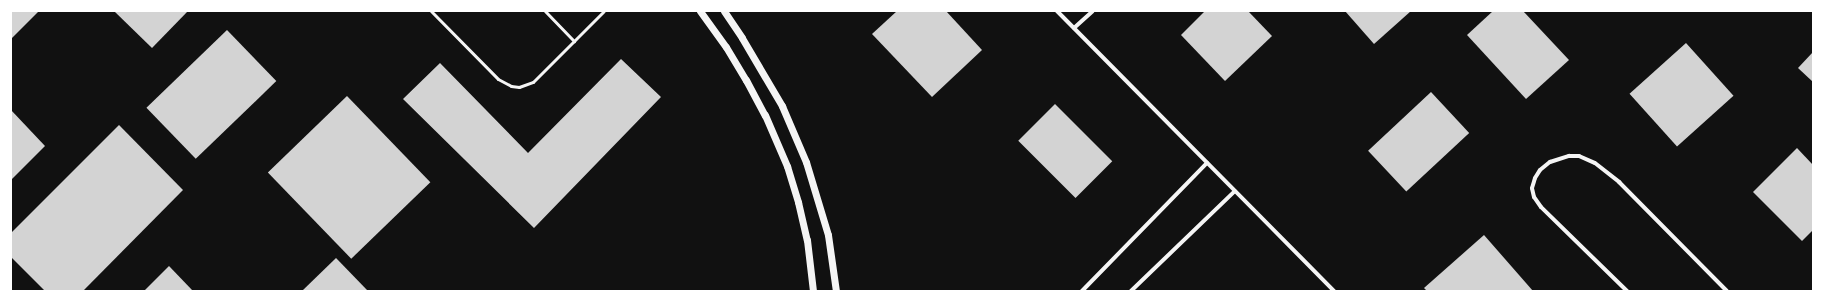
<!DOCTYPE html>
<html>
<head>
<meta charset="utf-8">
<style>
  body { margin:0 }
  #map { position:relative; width:1824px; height:302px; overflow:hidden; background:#111; font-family:"Sofia Sans Condensed",sans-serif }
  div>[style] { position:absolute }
  .building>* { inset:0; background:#d3d3d3; transform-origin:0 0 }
  .service>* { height:3px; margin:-1.5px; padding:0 1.5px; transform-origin:1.5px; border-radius:1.5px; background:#f5f5f5 }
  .minor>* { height:4px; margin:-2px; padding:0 2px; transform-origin:2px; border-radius:2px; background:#f5f5f5 }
  .tertiary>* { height:7px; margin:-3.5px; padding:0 3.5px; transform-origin:3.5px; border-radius:3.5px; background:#f5f5f5 }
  span { translate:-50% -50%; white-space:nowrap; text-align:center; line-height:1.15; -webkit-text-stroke:3px #fff; paint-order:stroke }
  .frame { position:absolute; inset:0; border:12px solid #fff; pointer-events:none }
</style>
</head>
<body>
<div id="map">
  <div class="building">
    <i style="clip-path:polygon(11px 11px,39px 11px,11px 39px)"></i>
    <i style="clip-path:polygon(114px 11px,188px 11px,152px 48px)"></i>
    <i style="clip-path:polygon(897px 11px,946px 11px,982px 50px,932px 97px,872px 34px)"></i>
    <i style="clip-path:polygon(1205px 11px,1248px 11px,1272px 36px,1225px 81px,1181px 35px)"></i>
    <i style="clip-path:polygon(1345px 11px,1411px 11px,1374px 44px)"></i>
    <i style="clip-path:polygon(1493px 11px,1523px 11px,1569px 60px,1526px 99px,1467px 35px)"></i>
    <i style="left:227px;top:30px;width:71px;height:112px;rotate:46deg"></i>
    <i style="left:1686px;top:43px;width:71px;height:76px;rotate:48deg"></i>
    <i style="clip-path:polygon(1813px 52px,1813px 82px,1798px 68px)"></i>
    <i style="clip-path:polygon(621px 59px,661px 97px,534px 228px,403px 99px,440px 63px,528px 153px)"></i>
    <i style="left:1431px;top:92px;width:56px;height:86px;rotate:47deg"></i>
    <i style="left:347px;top:96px;width:120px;height:110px;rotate:46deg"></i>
    <i style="left:1055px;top:104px;width:81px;height:52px;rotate:45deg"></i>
    <i style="clip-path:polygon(11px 110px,45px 146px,11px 180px)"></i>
    <i style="clip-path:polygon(119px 125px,183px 190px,83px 291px,45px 291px,11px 257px,11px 233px)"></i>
    <i style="clip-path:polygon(1797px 148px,1813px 165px,1813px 230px,1802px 241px,1753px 192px)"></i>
    <i style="clip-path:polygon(1484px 235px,1533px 291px,1427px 291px,1424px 288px)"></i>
    <i style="clip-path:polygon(336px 258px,368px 291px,302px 291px)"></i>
    <i style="clip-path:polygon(169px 266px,193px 291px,144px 291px)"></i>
  </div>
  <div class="service">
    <i style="left:431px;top:11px;width:95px;rotate:45.4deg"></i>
    <i style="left:498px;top:79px;width:15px;rotate:28deg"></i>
    <i style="left:511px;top:86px;width:8px;rotate:7deg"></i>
    <i style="left:519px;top:87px;width:15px;rotate:-20deg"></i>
    <i style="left:533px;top:82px;width:100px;rotate:-45deg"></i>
    <i style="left:545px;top:11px;width:42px;rotate:46deg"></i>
  </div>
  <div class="minor">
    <i style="left:1057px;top:11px;width:394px;rotate:45.3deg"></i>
    <i style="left:1074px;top:28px;width:25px;rotate:-42deg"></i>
    <i style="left:1082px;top:291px;width:179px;rotate:-45.7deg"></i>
    <i style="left:1131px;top:291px;width:144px;rotate:-43.9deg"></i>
    <i style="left:1627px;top:291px;width:120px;rotate:-135.7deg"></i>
    <i style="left:1541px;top:207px;width:12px;rotate:-125deg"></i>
    <i style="left:1534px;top:197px;width:9px;rotate:-103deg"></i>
    <i style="left:1532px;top:188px;width:10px;rotate:-73deg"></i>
    <i style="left:1535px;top:178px;width:9px;rotate:-58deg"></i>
    <i style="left:1540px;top:170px;width:13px;rotate:-39deg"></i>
    <i style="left:1550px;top:162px;width:20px;rotate:-18deg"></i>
    <i style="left:1569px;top:156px;width:10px"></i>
    <i style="left:1579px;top:156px;width:17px;rotate:24deg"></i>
    <i style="left:1595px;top:163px;width:31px;rotate:38deg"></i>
    <i style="left:1619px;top:182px;width:153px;rotate:45.3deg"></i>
  </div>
  <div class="tertiary">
    <i style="left:700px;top:11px;width:44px;rotate:54.2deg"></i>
    <i style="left:726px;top:47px;width:39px;rotate:59deg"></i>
    <i style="left:746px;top:80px;width:40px;rotate:62deg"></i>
    <i style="left:765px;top:115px;width:56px;rotate:66.7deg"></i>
    <i style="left:787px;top:166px;width:38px;rotate:73deg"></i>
    <i style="left:798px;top:202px;width:39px;rotate:77deg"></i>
    <i style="left:807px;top:240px;width:51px;rotate:83.3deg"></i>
    <i style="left:724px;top:11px;width:32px;rotate:56deg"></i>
    <i style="left:742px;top:38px;width:79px;rotate:59.5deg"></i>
    <i style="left:782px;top:106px;width:61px;rotate:66.8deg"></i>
    <i style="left:806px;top:162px;width:76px;rotate:73.2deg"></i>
    <i style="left:828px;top:235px;width:57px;rotate:81.9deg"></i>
  </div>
  <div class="frame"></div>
</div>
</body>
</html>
